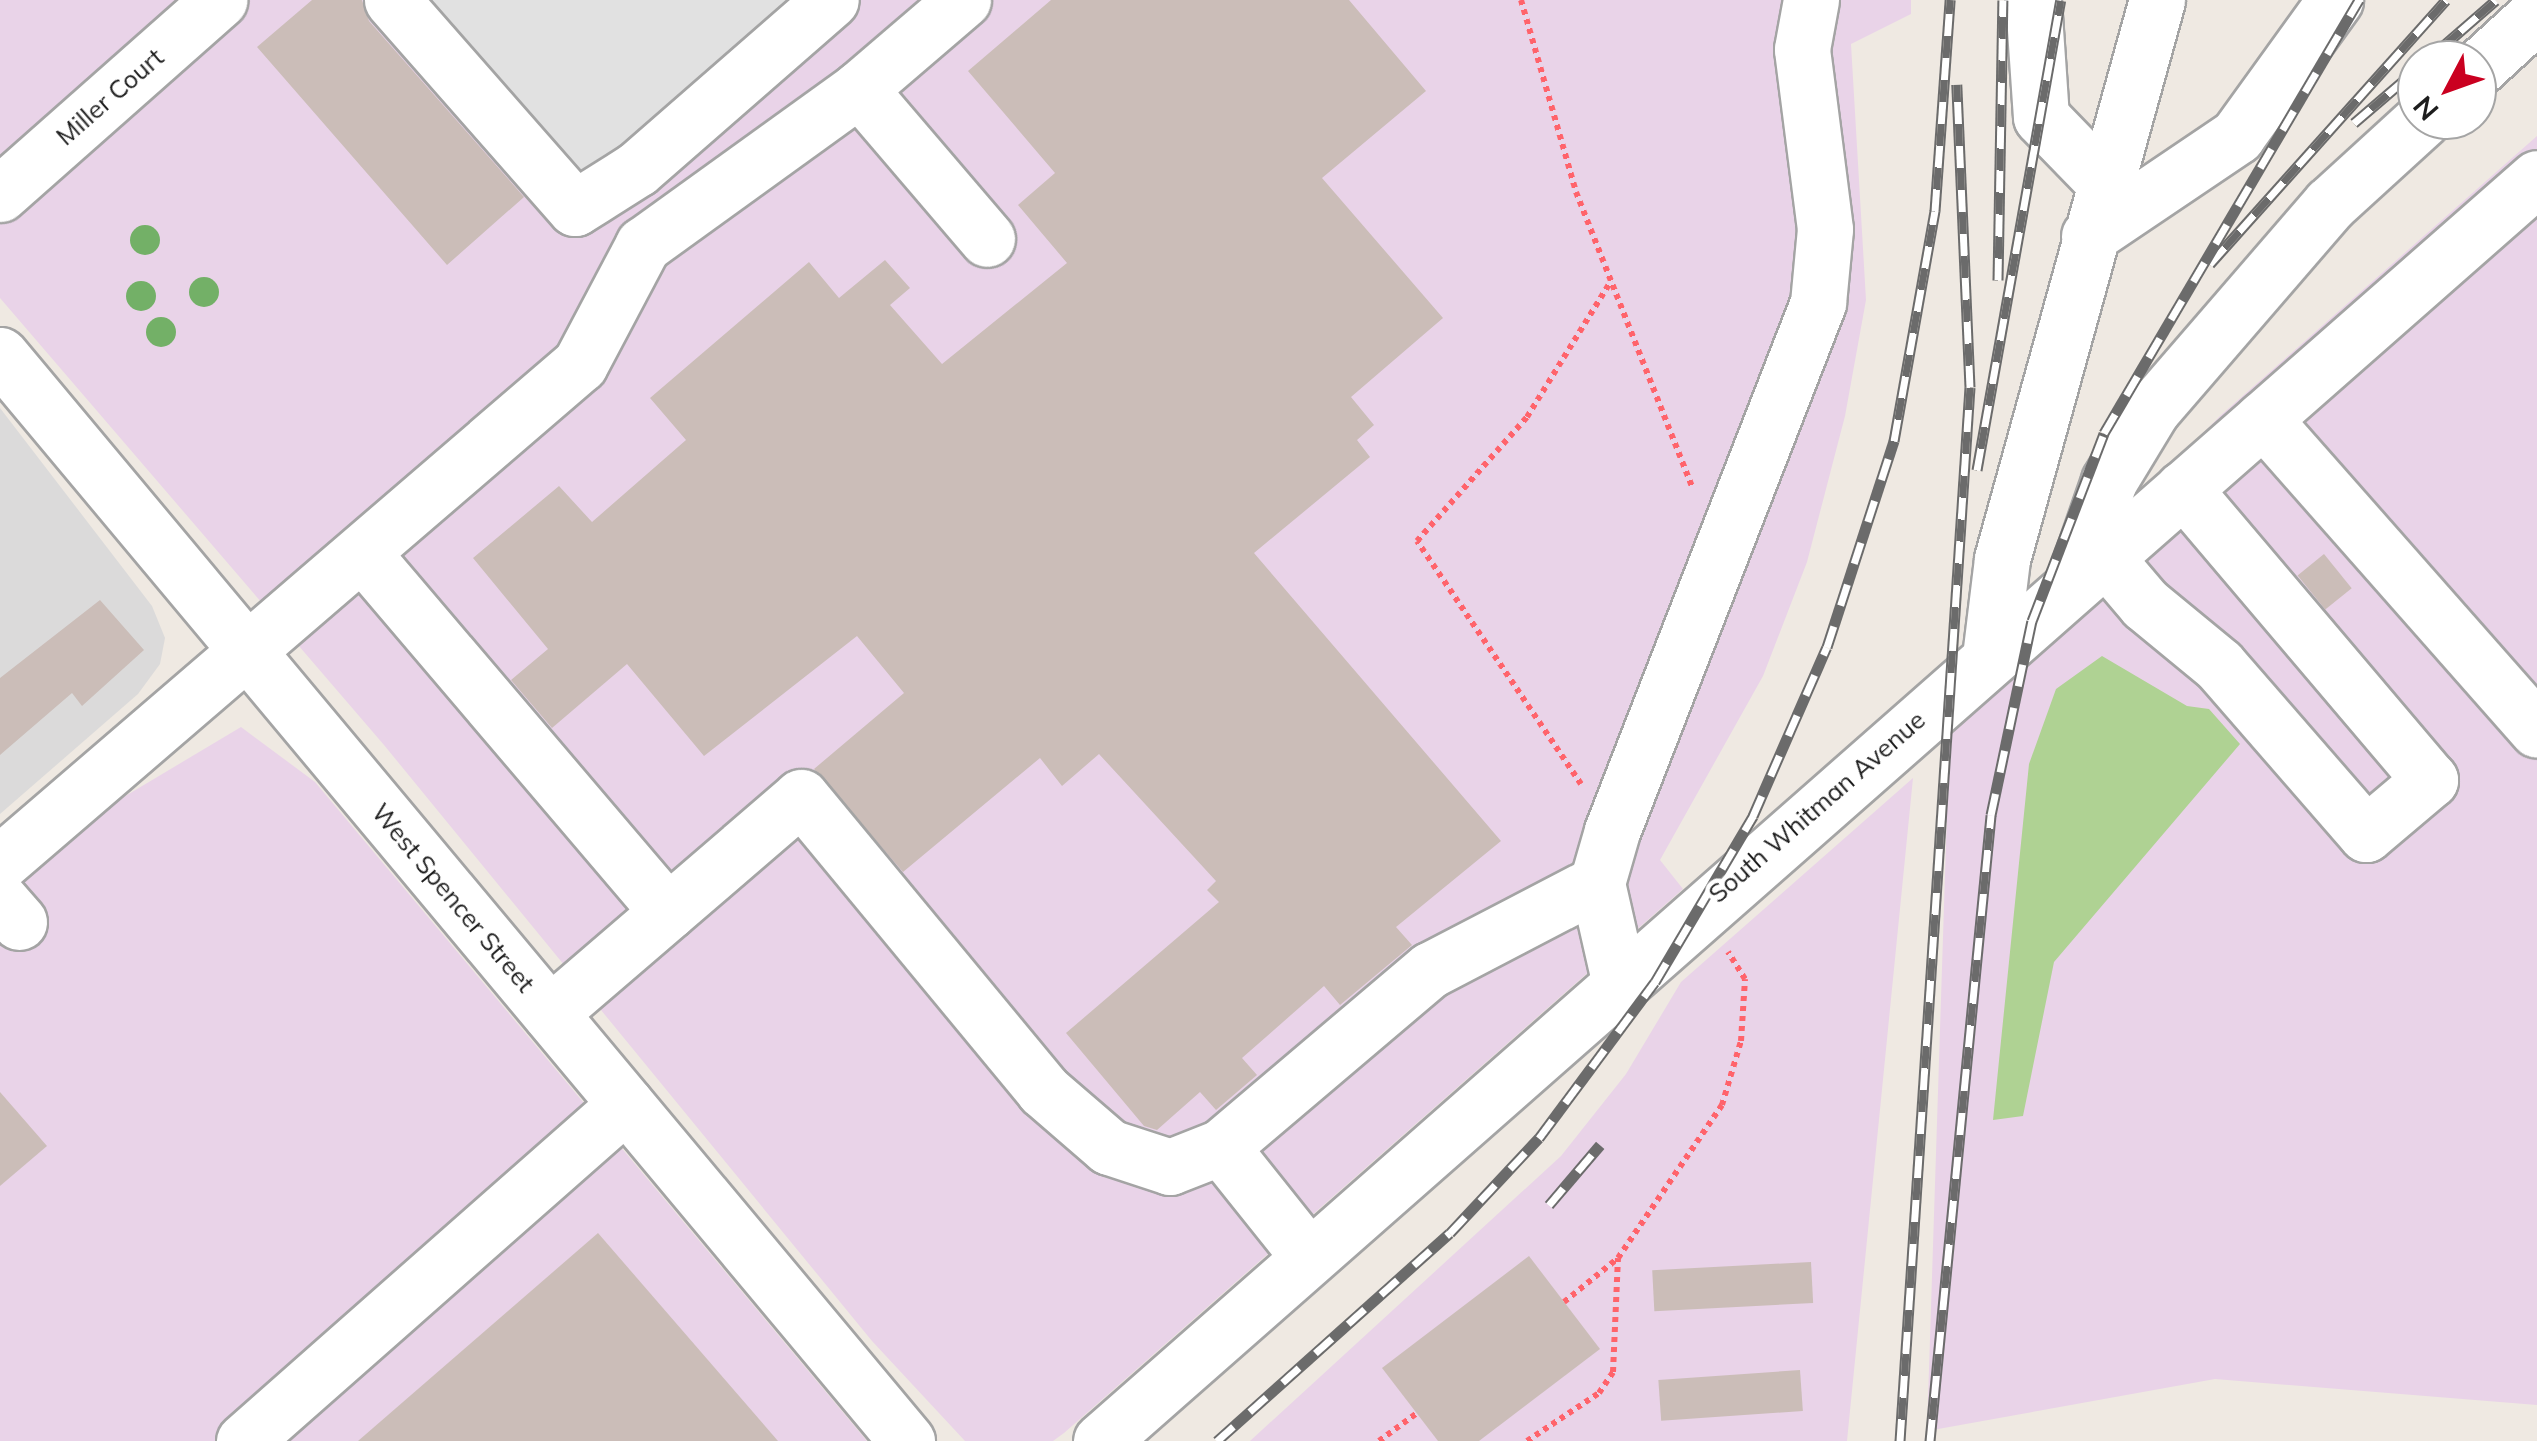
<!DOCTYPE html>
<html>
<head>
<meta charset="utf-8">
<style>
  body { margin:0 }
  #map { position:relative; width:2537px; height:1441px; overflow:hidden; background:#efe9e2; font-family:Mulish,sans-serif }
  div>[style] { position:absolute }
  .residential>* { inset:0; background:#dbdada }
  .industrial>* { inset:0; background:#e9d3e8 }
  .forest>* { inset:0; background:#afd293 }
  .parking>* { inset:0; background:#e1e1e1 }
  .building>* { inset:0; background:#cbbdb8; transform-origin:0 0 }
  .path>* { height:6px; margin-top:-3px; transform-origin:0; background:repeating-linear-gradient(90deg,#ff636b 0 5px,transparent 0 10px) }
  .roads { filter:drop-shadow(2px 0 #a4a4a4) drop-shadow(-2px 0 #a4a4a4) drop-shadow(0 2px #a4a4a4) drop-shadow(0 -2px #a4a4a4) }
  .minor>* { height:55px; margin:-27.5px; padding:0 27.5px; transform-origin:27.5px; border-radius:27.5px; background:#fff }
  .rail>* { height:11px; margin-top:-5.5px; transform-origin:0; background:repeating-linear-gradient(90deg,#fff 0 22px,#6b6b6b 0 44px); box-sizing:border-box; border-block:2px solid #6b6b6b }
  .trees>* { width:30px; height:30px; margin:-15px; border-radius:50%; background:#73b067 }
  span { translate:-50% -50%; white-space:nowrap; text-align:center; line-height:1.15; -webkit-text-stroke:9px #fff; paint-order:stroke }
  .street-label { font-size:25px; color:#1d1d1d }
  .north { position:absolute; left:2397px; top:40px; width:100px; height:100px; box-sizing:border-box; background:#fff; border:2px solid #a5a5a5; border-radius:50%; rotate:229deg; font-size:28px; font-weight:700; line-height:40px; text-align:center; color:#1d1d1d }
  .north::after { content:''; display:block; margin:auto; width:35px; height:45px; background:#ca0020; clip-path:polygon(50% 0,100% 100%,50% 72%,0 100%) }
</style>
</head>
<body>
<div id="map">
  <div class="residential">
    <i style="clip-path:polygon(0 408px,152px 606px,165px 638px,160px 664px,138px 694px,0 814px)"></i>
  </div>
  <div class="industrial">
    <i style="clip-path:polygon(0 0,1911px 0,1911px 14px,1851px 44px,1866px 300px,1845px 416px,1807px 562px,1763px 676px,1660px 860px,1683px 889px,1064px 1433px,1053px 1441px,965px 1441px,872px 1341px,384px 745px,0 298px)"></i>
    <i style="clip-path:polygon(2537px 136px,2537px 1405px,2215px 1379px,1927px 1431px,1951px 690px,2220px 416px)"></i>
    <i style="clip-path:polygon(241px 727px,315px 782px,867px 1441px,0 1441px,0 902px,112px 804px)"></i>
    <i style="clip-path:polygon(1913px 778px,1847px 1441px,1250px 1441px,1561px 1156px,1626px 1074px,1681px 982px)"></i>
  </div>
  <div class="forest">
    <i style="clip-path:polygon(2102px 656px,2187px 706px,2209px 709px,2240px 744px,2054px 962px,2023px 1116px,1993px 1120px,2029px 764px,2056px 689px)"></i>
  </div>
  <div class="parking">
    <i style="clip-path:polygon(364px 0,846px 0,569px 235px)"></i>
  </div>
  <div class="building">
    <i style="clip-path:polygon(312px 0,362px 0,369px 21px,524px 197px,447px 265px,257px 47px)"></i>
    <i style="clip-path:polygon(1051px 0,1349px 0,1426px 91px,1322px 178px,1443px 318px,1351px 397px,1374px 425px,1357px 440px,1370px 457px,1254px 553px,1501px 841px,1396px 927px,1412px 945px,1340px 1005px,1324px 986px,1242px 1058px,1257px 1075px,1216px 1110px,1200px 1092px,1157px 1130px,1144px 1126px,1066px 1033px,1219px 902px,1207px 890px,1216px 881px,1099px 754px,1062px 786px,1040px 758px,903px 872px,814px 769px,904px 693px,857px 636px,704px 756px,627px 664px,552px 728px,511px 680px,548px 649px,473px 558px,559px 486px,592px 522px,686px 440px,650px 398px,809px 262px,839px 298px,885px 260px,910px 288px,890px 305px,942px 364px,1067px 263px,1018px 205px,1055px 173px,968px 71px)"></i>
    <i style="left:2324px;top:554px;width:44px;height:34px;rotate:51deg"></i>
    <i style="clip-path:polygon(100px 600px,144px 650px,82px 706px,72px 693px,0 755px,0 678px)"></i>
    <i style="clip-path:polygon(0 1092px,47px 1146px,0 1186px)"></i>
    <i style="clip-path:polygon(598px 1233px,778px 1441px,358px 1441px)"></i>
    <i style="clip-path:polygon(1529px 1256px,1600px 1349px,1479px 1441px,1438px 1441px,1382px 1368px)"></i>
    <i style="left:1811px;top:1262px;width:41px;height:159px;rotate:87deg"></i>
    <i style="left:1800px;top:1370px;width:41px;height:142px;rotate:86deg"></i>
  </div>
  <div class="path">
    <i style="left:1521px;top:0;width:200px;rotate:74deg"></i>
    <i style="left:1576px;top:192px;width:319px;rotate:68.5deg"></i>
    <i style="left:1581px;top:784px;width:293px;rotate:-124deg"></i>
    <i style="left:1417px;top:541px;width:166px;rotate:-48.4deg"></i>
    <i style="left:1527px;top:417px;width:160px;rotate:-58.3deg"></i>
    <i style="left:1564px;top:1302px;width:68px;rotate:-39.1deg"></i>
    <i style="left:1379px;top:1441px;width:47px;rotate:-36.4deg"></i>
    <i style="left:1527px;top:1441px;width:87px;rotate:-33.7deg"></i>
    <i style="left:1599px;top:1393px;width:25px;rotate:-56deg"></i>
    <i style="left:1613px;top:1372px;width:114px;rotate:-87.5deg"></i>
    <i style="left:1618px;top:1258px;width:185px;rotate:-55.8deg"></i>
    <i style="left:1722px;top:1105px;width:67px;rotate:-73.5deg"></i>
    <i style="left:1741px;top:1041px;width:62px;rotate:-86.3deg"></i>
    <i style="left:1745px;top:979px;width:32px;rotate:-122deg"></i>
  </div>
  <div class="roads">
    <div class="minor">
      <i style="left:392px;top:0;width:277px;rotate:48.7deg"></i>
      <i style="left:575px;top:208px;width:73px;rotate:-32.2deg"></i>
      <i style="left:637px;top:169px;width:257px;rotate:-41.1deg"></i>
      <i style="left:2033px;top:0;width:117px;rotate:86.1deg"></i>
      <i style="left:2041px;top:117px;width:95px;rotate:45.9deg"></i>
      <i style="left:2477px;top:69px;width:81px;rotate:-42.5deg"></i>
      <i style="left:859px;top:89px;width:197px;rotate:49.5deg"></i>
      <i style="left:0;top:194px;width:293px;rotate:-41.5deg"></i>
      <i style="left:2089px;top:236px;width:179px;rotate:-34deg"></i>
      <i style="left:2237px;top:136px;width:168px;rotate:-54.2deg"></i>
      <i style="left:0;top:355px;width:1415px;rotate:50.13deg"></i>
      <i style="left:2263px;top:419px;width:414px;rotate:48.6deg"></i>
      <i style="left:363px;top:554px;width:470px;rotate:49.6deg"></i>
      <i style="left:2105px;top:557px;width:62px;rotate:49.6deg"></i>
      <i style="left:2145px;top:604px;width:96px;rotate:39.5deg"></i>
      <i style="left:2219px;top:665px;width:224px;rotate:49deg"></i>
      <i style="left:2366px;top:834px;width:84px;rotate:-40.2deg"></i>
      <i style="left:2430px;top:780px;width:382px;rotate:-130.3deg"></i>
      <i style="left:2074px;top:582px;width:107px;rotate:-70.9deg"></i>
      <i style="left:2109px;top:481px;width:83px;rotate:-58.8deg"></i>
      <i style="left:2152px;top:410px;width:272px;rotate:-49.2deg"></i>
      <i style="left:2330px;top:204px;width:125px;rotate:-42.4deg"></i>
      <i style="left:1990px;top:657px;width:99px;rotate:-83deg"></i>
      <i style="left:2002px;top:559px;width:580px;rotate:-74.5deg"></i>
      <i style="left:0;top:863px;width:765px;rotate:-40.71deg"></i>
      <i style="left:580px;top:364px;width:135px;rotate:-62.1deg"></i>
      <i style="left:643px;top:245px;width:266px;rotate:-35.8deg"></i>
      <i style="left:859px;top:89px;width:137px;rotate:-40.6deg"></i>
      <i style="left:0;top:900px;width:29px;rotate:49deg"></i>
      <i style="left:1619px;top:980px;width:99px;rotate:-102.8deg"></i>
      <i style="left:1597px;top:883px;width:54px;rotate:-73.9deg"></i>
      <i style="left:1612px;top:831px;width:567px;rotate:-68.69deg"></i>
      <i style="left:1818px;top:303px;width:74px;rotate:-84.6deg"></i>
      <i style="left:1825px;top:229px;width:181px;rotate:-97.3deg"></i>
      <i style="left:1802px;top:49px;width:50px;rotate:-79.6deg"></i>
      <i style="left:550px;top:1013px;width:331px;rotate:-40.7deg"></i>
      <i style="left:801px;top:797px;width:380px;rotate:50.4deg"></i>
      <i style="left:1043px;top:1090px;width:87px;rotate:40.8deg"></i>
      <i style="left:1109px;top:1147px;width:64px;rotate:18.2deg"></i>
      <i style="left:1170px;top:1167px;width:55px;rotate:-21.4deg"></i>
      <i style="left:1221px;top:1147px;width:139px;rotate:51.4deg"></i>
      <i style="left:1221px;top:1147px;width:274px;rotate:-40.3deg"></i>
      <i style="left:1430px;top:970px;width:188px;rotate:-27.5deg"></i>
      <i style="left:244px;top:1441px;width:509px;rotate:-41.42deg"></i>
      <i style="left:1101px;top:1441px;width:1912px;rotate:-41.33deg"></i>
    </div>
  </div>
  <div class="rail">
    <i style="left:2427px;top:60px;width:91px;rotate:-41deg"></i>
    <i style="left:2354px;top:123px;width:83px;rotate:-40.6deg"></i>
    <i style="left:2210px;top:264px;width:354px;rotate:-48.2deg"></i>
    <i style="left:1998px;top:280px;width:280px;rotate:-89deg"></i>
    <i style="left:1977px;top:470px;width:477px;rotate:-79.9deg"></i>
    <i style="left:1549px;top:1205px;width:79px;rotate:-49.6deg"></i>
    <i style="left:1217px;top:1441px;width:312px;rotate:-41.8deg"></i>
    <i style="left:1450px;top:1233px;width:130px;rotate:-46.9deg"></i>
    <i style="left:1539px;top:1138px;width:194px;rotate:-53.4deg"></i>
    <i style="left:1655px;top:982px;width:193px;rotate:-59.4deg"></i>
    <i style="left:1753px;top:816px;width:184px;rotate:-66.4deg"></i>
    <i style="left:1827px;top:647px;width:217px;rotate:-72deg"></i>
    <i style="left:1894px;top:441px;width:234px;rotate:-79.9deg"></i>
    <i style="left:1935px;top:211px;width:212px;rotate:-85.9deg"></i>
    <i style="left:1900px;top:1441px;width:1056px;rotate:-86.2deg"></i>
    <i style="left:1970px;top:387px;width:303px;rotate:-92.5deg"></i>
    <i style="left:1930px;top:1441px;width:629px;rotate:-84.43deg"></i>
    <i style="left:1991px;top:815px;width:198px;rotate:-78.1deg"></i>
    <i style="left:2032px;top:621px;width:201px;rotate:-69deg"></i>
    <i style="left:2104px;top:433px;width:503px;rotate:-59.51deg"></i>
  </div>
  <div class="trees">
    <i style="left:145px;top:240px"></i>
    <i style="left:204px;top:292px"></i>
    <i style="left:141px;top:296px"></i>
    <i style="left:161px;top:332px"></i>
  </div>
  <div class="street-label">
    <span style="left:110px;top:97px;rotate:-41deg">Miller Court</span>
    <span style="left:1817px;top:807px;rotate:-41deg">South Whitman Avenue</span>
    <span style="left:453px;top:898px;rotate:50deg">West Spencer Street</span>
  </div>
  <div class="north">N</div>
</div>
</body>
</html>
